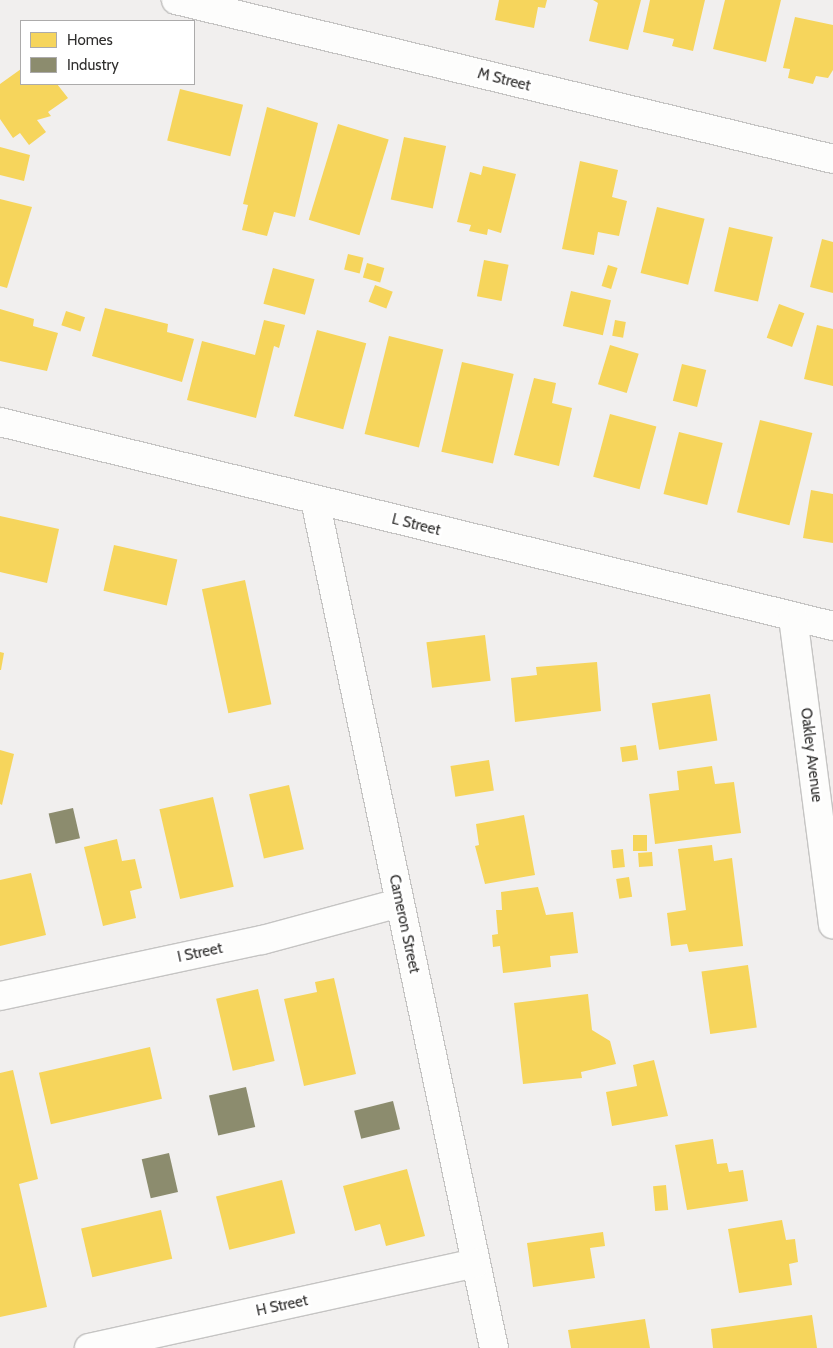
<!DOCTYPE html>
<html>
<head>
<meta charset="utf-8">
<style>
  body { margin:0 }
  #map { position:relative; width:833px; height:1348px; overflow:hidden; background:#f1efee; font-family:Cabin,sans-serif }
  div>[style] { position:absolute }
  .homes>* { inset:0; background:#f6d55c; transform-origin:0 0 }
  .industry>* { inset:0; background:#8c8c6e; transform-origin:0 0 }
  .roads { filter:drop-shadow(1px 0 #c5c4c3) drop-shadow(-1px 0 #c5c4c3) drop-shadow(0 1px #c5c4c3) drop-shadow(0 -1px #c5c4c3) }
  .street>* { height:28px; margin:-14px; padding:0 14px; transform-origin:14px; border-radius:14px; background:#fdfdfc }
  span { translate:-50% -50%; white-space:nowrap; text-align:center; line-height:1.15; -webkit-text-stroke:5px #fff; paint-order:stroke }
  .street-label { font-size:15px; color:#2f2e2d }
  .legend { position:absolute; left:20px; top:20px; width:175px; height:65px; box-sizing:border-box; background:#fff; border:1px solid #acabab; margin:0; padding:6px 9px; list-style:none; font-size:15px; color:#2f2e2d }
  .legend li { display:flex; align-items:center; gap:10px; height:25px }
  .legend b { width:25px; border:1px solid #acabab }
</style>
</head>
<body>
<div id="map">
  <div class="homes">
    <i style="clip-path:polygon(499px 0,547px 0,545px 8px,538px 7px,534px 28px,495px 20px)"></i>
    <i style="clip-path:polygon(593px 0,641px 0,628px 50px,589px 41px,598px 3px)"></i>
    <i style="clip-path:polygon(650px 0,705px 0,693px 51px,672px 46px,674px 39px,643px 32px)"></i>
    <i style="clip-path:polygon(725px 0,781px 0,766px 62px,713px 49px)"></i>
    <i style="clip-path:polygon(795px 17px,833px 25px,833px 70px,828px 78px,816px 76px,813px 84px,788px 78px,790px 69px,783px 68px)"></i>
    <i style="clip-path:polygon(21px 69px,21px 84px,57px 84px,68px 98px,48px 112px,51px 116px,37px 120px,46px 132px,29px 145px,20px 133px,13px 138px,0 119px,0 84px)"></i>
    <i style="left:180px;top:89px;width:65px;height:53px;rotate:14deg"></i>
    <i style="clip-path:polygon(267px 107px,318px 123px,295px 217px,274px 212px,267px 236px,242px 230px,248px 205px,243px 204px)"></i>
    <i style="left:338px;top:124px;width:53px;height:100px;rotate:17deg"></i>
    <i style="left:404px;top:137px;width:43px;height:64px;rotate:12deg"></i>
    <i style="clip-path:polygon(0 147px,30px 155px,24px 181px,0 175px)"></i>
    <i style="clip-path:polygon(580px 161px,618px 170px,612px 197px,627px 201px,619px 236px,598px 232px,594px 255px,562px 249px)"></i>
    <i style="clip-path:polygon(483px 166px,516px 174px,501px 233px,488px 229px,487px 235px,469px 231px,471px 225px,457px 222px,470px 172px,481px 175px)"></i>
    <i style="clip-path:polygon(0 199px,32px 207px,7px 288px,0 286px)"></i>
    <i style="left:657px;top:207px;width:49px;height:68px;rotate:14deg"></i>
    <i style="left:729px;top:227px;width:45px;height:66px;rotate:13deg"></i>
    <i style="clip-path:polygon(822px 239px,833px 242px,833px 293px,810px 287px)"></i>
    <i style="left:348px;top:254px;width:16px;height:16px;rotate:14deg"></i>
    <i style="left:484px;top:260px;width:25px;height:37px;rotate:11deg"></i>
    <i style="left:367px;top:263px;width:18px;height:15px;rotate:16deg"></i>
    <i style="left:608px;top:265px;width:10px;height:22px;rotate:17deg"></i>
    <i style="left:273px;top:268px;width:43px;height:37px;rotate:15deg"></i>
    <i style="left:375px;top:285px;width:19px;height:18px;rotate:21deg"></i>
    <i style="left:571px;top:291px;width:41px;height:36px;rotate:13deg"></i>
    <i style="left:779px;top:304px;width:27px;height:36px;rotate:20deg"></i>
    <i style="clip-path:polygon(105px 308px,168px 324px,167px 332px,194px 339px,182px 382px,92px 356px)"></i>
    <i style="clip-path:polygon(0 309px,34px 319px,33px 326px,58px 333px,47px 371px,0 361px)"></i>
    <i style="left:66px;top:311px;width:20px;height:15px;rotate:18deg"></i>
    <i style="clip-path:polygon(264px 320px,285px 325px,279px 348px,274px 346px,256px 418px,187px 400px,202px 341px,255px 355px)"></i>
    <i style="left:615px;top:320px;width:11px;height:16px;rotate:10deg"></i>
    <i style="clip-path:polygon(817px 325px,833px 329px,833px 386px,804px 379px)"></i>
    <i style="left:317px;top:330px;width:51px;height:89px;rotate:15deg"></i>
    <i style="left:389px;top:336px;width:56px;height:101px;rotate:14deg"></i>
    <i style="left:610px;top:345px;width:30px;height:41px;rotate:17deg"></i>
    <i style="left:462px;top:362px;width:53px;height:92px;rotate:13deg"></i>
    <i style="left:682px;top:364px;width:25px;height:38px;rotate:14deg"></i>
    <i style="clip-path:polygon(534px 378px,556px 383px,552px 403px,572px 408px,559px 466px,514px 455px)"></i>
    <i style="left:610px;top:414px;width:48px;height:65px;rotate:15deg"></i>
    <i style="left:760px;top:420px;width:54px;height:95px;rotate:14deg"></i>
    <i style="left:679px;top:432px;width:45px;height:64px;rotate:14deg"></i>
    <i style="clip-path:polygon(811px 490px,833px 494px,833px 543px,803px 538px)"></i>
    <i style="clip-path:polygon(0 516px,59px 529px,47px 583px,0 572px)"></i>
    <i style="left:114px;top:545px;width:65px;height:47px;rotate:13deg"></i>
    <i style="left:245px;top:580px;width:127px;height:44px;rotate:78deg"></i>
    <i style="left:485px;top:635px;width:46px;height:59px;rotate:83deg"></i>
    <i style="clip-path:polygon(0 652px,4px 653px,1px 670px,0 670px)"></i>
    <i style="clip-path:polygon(597px 662px,601px 711px,515px 722px,511px 678px,537px 675px,536px 667px)"></i>
    <i style="left:710px;top:694px;width:47px;height:59px;rotate:81deg"></i>
    <i style="left:636px;top:745px;width:15px;height:16px;rotate:82deg"></i>
    <i style="clip-path:polygon(0 750px,14px 754px,2px 805px,0 804px)"></i>
    <i style="left:489px;top:760px;width:31px;height:39px;rotate:81deg"></i>
    <i style="clip-path:polygon(712px 766px,715px 784px,734px 782px,741px 833px,655px 844px,649px 794px,679px 790px,677px 771px)"></i>
    <i style="left:289px;top:785px;width:66px;height:41px;rotate:77deg"></i>
    <i style="left:213px;top:797px;width:92px;height:55px;rotate:77deg"></i>
    <i style="clip-path:polygon(524px 815px,535px 875px,485px 884px,475px 846px,479px 845px,476px 824px)"></i>
    <i style="left:633px;top:835px;width:14px;height:16px"></i>
    <i style="clip-path:polygon(117px 839px,122px 861px,135px 859px,142px 888px,130px 891px,136px 918px,103px 926px,84px 847px)"></i>
    <i style="clip-path:polygon(712px 845px,714px 861px,732px 858px,743px 946px,689px 952px,687px 944px,671px 946px,667px 913px,686px 910px,678px 849px)"></i>
    <i style="left:623px;top:849px;width:18px;height:12px;rotate:84deg"></i>
    <i style="left:652px;top:852px;width:14px;height:14px;rotate:86deg"></i>
    <i style="clip-path:polygon(31px 873px,46px 935px,0 946px,0 880px)"></i>
    <i style="left:629px;top:877px;width:20px;height:13px;rotate:81deg"></i>
    <i style="clip-path:polygon(538px 887px,546px 915px,573px 912px,578px 953px,550px 956px,551px 967px,503px 973px,500px 946px,493px 947px,492px 935px,498px 934px,496px 910px,502px 910px,501px 892px)"></i>
    <i style="left:748px;top:965px;width:63px;height:47px;rotate:82deg"></i>
    <i style="clip-path:polygon(334px 978px,356px 1074px,304px 1086px,284px 999px,317px 992px,315px 982px)"></i>
    <i style="left:258px;top:989px;width:74px;height:43px;rotate:77deg"></i>
    <i style="clip-path:polygon(588px 994px,592px 1030px,610px 1041px,616px 1064px,581px 1072px,582px 1078px,523px 1084px,514px 1003px)"></i>
    <i style="left:150px;top:1047px;width:53px;height:114px;rotate:77deg"></i>
    <i style="clip-path:polygon(654px 1060px,668px 1116px,612px 1126px,606px 1092px,637px 1086px,633px 1065px)"></i>
    <i style="clip-path:polygon(13px 1070px,38px 1179px,19px 1184px,47px 1307px,0 1317px,0 1073px)"></i>
    <i style="clip-path:polygon(713px 1139px,717px 1164px,727px 1163px,729px 1172px,743px 1170px,748px 1201px,687px 1210px,675px 1145px)"></i>
    <i style="clip-path:polygon(407px 1169px,425px 1236px,386px 1246px,380px 1224px,355px 1231px,343px 1186px)"></i>
    <i style="left:282px;top:1180px;width:55px;height:68px;rotate:76deg"></i>
    <i style="left:666px;top:1185px;width:25px;height:13px;rotate:85deg"></i>
    <i style="left:161px;top:1210px;width:50px;height:82px;rotate:77deg"></i>
    <i style="clip-path:polygon(782px 1220px,786px 1240px,795px 1239px,798px 1262px,789px 1264px,792px 1285px,739px 1293px,728px 1229px)"></i>
    <i style="clip-path:polygon(603px 1232px,605px 1246px,590px 1248px,595px 1278px,533px 1287px,527px 1243px)"></i>
    <i style="clip-path:polygon(812px 1315px,817px 1348px,713px 1348px,711px 1329px)"></i>
    <i style="clip-path:polygon(645px 1319px,650px 1348px,571px 1348px,568px 1330px)"></i>
  </div>
  <div class="industry">
    <i style="left:73px;top:808px;width:31px;height:25px;rotate:77deg"></i>
    <i style="left:246px;top:1087px;width:41px;height:38px;rotate:77deg"></i>
    <i style="left:393px;top:1101px;width:29px;height:40px;rotate:76deg"></i>
    <i style="left:169px;top:1153px;width:40px;height:28px;rotate:77deg"></i>
  </div>
  <div class="roads">
    <div class="street">
      <i style="left:176px;top:0;width:676px;rotate:13.6deg"></i>
      <i style="left:0;top:422px;width:858px;rotate:13.76deg"></i>
      <i style="left:315px;top:500px;width:867px;rotate:78.08deg"></i>
      <i style="left:793px;top:617px;width:310px;rotate:82.6deg"></i>
      <i style="left:0;top:996px;width:268px;rotate:-12.1deg"></i>
      <i style="left:262px;top:940px;width:142px;rotate:-15.1deg"></i>
      <i style="left:89px;top:1348px;width:396px;rotate:-12.4deg"></i>
    </div>
  </div>
  <div class="street-label">
    <span style="left:504px;top:80px;rotate:14deg">M Street</span>
    <span style="left:416px;top:525px;rotate:14deg">L Street</span>
    <span style="left:811px;top:755px;rotate:83deg">Oakley Avenue</span>
    <span style="left:404px;top:924px;rotate:78deg">Cameron Street</span>
    <span style="left:200px;top:953px;rotate:-12deg">I Street</span>
    <span style="left:282px;top:1306px;rotate:-12deg">H Street</span>
  </div>
  <ul class="legend">
  <li><b style="height:14px;background:#f6d55c"></b>Homes</li>
  <li><b style="height:14px;background:#8c8c6e"></b>Industry</li>
  </ul>
</div>
</body>
</html>
